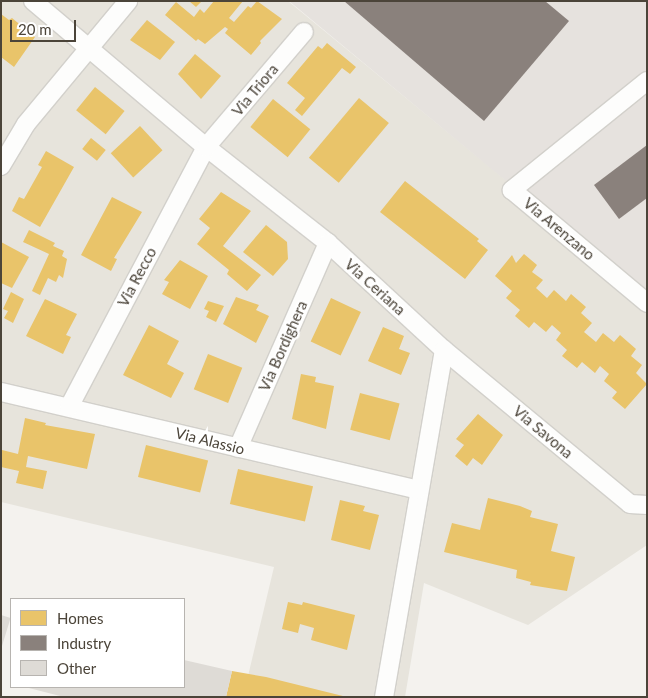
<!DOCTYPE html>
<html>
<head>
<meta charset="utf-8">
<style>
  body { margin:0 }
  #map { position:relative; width:648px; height:698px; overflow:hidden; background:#f4f2ee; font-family:Lato,sans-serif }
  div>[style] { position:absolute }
  .residential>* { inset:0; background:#e7e4dc }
  .industrial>* { inset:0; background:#e6e2de }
  .homes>* { inset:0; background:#e9c46a; transform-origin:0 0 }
  .industry>* { inset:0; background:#8a817c }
  .building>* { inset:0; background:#dedbd6; transform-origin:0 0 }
  .roads { filter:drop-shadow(1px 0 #d2d0cb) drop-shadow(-1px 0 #d2d0cb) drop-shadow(0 1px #d2d0cb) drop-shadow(0 -1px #d2d0cb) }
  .minor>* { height:18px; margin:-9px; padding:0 9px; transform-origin:9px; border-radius:9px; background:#fdfdfc }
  span { translate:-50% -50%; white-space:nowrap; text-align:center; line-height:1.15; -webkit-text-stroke:5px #fff; paint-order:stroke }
  .street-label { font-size:15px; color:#4b4439 }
  .frame { position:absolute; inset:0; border:2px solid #4b4439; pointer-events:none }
  .legend { position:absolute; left:10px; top:598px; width:175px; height:90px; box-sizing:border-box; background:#fff; border:1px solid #b7b4b0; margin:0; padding:6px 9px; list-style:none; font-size:15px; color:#4b4439 }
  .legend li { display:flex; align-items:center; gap:10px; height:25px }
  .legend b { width:25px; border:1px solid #b7b4b0 }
  .scale { position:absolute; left:10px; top:20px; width:66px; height:22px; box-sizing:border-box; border:2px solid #4b4439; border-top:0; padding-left:6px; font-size:15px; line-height:18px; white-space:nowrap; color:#4b4439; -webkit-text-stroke:4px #fff; paint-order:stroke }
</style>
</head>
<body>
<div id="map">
  <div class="residential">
    <i style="clip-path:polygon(1px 1px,288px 1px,647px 296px,647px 545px,528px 625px,424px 583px,405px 697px,243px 697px,274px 567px,1px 502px)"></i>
  </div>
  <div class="industrial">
    <i style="clip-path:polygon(289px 1px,647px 1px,647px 296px,494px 171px)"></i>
  </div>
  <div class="homes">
    <i style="clip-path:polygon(189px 1px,202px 1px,196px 7px)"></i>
    <i style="clip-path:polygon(214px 1px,243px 1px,229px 18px,234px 22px,248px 6px,251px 8px,257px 1px,282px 19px,260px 41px,261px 43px,251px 55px,225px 33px,228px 29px,225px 27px,205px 44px,198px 39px,196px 41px,165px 15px,176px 2px,194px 17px,200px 9px,204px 13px)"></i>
    <i style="clip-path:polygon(1px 14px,9px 20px,12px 18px,35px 37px,14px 67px,1px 57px)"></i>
    <i style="clip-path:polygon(147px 20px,175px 42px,160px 60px,130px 40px)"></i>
    <i style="clip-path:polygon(327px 43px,356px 67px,350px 74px,342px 68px,302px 116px,295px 110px,305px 98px,287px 83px,318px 46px,322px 49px)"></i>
    <i style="clip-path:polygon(195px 54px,221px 76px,201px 99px,178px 74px)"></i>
    <i style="left:95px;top:87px;width:38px;height:30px;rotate:39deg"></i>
    <i style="left:359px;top:98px;width:39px;height:78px;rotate:40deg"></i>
    <i style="left:273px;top:99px;width:48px;height:36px;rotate:39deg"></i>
    <i style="left:140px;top:126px;width:33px;height:40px;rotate:47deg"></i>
    <i style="left:91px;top:138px;width:19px;height:14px;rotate:39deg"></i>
    <i style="clip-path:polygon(46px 151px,74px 167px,40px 227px,12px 211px,19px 197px,24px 199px,42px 167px,38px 165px)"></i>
    <i style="clip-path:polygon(405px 181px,479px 239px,477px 241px,488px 250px,465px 279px,380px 212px)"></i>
    <i style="clip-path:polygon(221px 192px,251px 211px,223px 246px,261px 275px,247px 291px,227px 274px,229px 270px,197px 244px,210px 228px,199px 219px)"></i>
    <i style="clip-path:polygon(112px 197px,142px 212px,114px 258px,117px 259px,111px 271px,81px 255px)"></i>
    <i style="clip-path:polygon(266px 225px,287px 242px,288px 259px,273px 276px,243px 252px)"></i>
    <i style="clip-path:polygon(29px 230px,55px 243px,53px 246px,64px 251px,62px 256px,67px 259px,63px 278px,59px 275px,56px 282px,48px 278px,40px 295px,32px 291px,49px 254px,23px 242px)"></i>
    <i style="clip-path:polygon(1px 242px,29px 257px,12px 288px,1px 283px)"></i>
    <i style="clip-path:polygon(524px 254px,537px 265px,532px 272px,543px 280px,536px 288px,547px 298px,554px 290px,566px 301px,571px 294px,586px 307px,581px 313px,592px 323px,584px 332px,596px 342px,603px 333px,614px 342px,620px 335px,636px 349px,631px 356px,642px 365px,636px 373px,647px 384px,625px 409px,612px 398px,617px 392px,604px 381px,609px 374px,600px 366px,595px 373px,582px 362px,577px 368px,562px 356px,567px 350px,556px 340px,561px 333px,552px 325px,546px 332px,534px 322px,529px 328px,515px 316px,520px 310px,506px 298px,512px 291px,495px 276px,512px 255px,516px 263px)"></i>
    <i style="clip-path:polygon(180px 260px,208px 276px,190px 309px,162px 294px,169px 282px,164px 280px)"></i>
    <i style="clip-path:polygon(11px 292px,24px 299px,13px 323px,4px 318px,8px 311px,3px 309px)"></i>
    <i style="clip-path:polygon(236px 297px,259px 305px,256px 310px,269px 316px,256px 343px,223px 324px)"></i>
    <i style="left:331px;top:298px;width:33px;height:48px;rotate:25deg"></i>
    <i style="clip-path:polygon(45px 299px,77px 314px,66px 335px,71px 337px,63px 354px,26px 336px)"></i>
    <i style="clip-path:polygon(208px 301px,224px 306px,216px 322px,206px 317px,209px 311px,204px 309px)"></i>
    <i style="clip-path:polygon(149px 325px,179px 341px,167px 364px,184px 373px,171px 398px,123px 375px)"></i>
    <i style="clip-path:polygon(383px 327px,404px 336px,399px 349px,410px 353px,401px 375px,368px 361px)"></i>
    <i style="left:208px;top:354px;width:37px;height:38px;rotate:22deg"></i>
    <i style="clip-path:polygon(301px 374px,316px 377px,315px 382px,334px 386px,326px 429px,292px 419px)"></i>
    <i style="left:360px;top:393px;width:41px;height:38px;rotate:15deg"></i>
    <i style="clip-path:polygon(478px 414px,503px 435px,482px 465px,473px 458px,467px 466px,455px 456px,464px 445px,456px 439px)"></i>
    <i style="clip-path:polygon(25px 418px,46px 423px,45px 425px,95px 434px,87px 469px,28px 456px,26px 467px,47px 471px,43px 489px,16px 483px,19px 471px,1px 467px,1px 456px,2px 450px,18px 454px)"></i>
    <i style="left:146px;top:445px;width:64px;height:33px;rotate:14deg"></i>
    <i style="left:238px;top:469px;width:77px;height:36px;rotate:13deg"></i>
    <i style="clip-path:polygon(488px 498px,520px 506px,532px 511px,530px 517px,558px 524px,551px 551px,575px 557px,567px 591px,530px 585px,531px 582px,516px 578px,517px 570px,444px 552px,452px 523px,480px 530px)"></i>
    <i style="clip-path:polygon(340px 500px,365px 506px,363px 511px,379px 515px,370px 550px,331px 540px)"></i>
    <i style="clip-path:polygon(288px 602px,302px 605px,303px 602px,355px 615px,347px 650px,311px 640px,314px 628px,300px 624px,298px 633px,282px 629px)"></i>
    <i style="clip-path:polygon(232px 671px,266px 677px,347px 697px,226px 697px)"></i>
  </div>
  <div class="industry">
    <i style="clip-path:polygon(344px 1px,545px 1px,569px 21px,484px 121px)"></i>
    <i style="clip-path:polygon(647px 145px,647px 198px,619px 219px,594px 185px)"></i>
  </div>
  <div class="building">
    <i style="left:1px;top:615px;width:10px;height:67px;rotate:17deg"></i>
    <i style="clip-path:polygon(184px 660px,232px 671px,226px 697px,64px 697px,25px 687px,184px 687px)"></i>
  </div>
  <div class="roads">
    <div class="minor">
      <i style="left:33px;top:1px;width:226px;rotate:40.2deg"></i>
      <i style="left:206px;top:147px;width:155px;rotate:38.2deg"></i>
      <i style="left:328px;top:243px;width:158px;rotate:42.7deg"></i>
      <i style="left:444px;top:350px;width:352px;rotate:99.8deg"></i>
      <i style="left:647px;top:81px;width:174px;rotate:141.1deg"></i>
      <i style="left:512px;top:190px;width:176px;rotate:39.9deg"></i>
      <i style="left:1px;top:166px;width:49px;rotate:-59.2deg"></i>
      <i style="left:26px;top:124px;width:160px;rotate:-50.3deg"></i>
      <i style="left:444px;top:350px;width:241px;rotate:39.6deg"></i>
      <i style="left:630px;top:504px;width:17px;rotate:3deg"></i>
      <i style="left:1px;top:392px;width:428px;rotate:13.2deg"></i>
      <i style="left:69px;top:407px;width:294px;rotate:-62.2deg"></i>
      <i style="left:206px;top:147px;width:151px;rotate:-49.6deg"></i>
      <i style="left:238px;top:448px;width:224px;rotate:-66.3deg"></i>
    </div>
  </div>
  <div class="street-label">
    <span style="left:255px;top:90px;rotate:-50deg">Via Triora</span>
    <span style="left:559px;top:229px;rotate:40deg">Via Arenzano</span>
    <span style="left:137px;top:277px;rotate:-62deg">Via Recco</span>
    <span style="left:375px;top:287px;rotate:42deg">Via Ceriana</span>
    <span style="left:283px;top:346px;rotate:-66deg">Via Bordighera</span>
    <span style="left:543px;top:432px;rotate:40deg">Via Savona</span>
    <span style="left:210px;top:441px;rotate:14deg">Via Alassio</span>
  </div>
  <div class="frame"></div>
  <ul class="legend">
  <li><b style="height:14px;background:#e9c46a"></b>Homes</li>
  <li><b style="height:14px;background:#8a817c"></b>Industry</li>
  <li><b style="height:14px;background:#dedbd6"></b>Other</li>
  </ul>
  <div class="scale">20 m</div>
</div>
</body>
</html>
